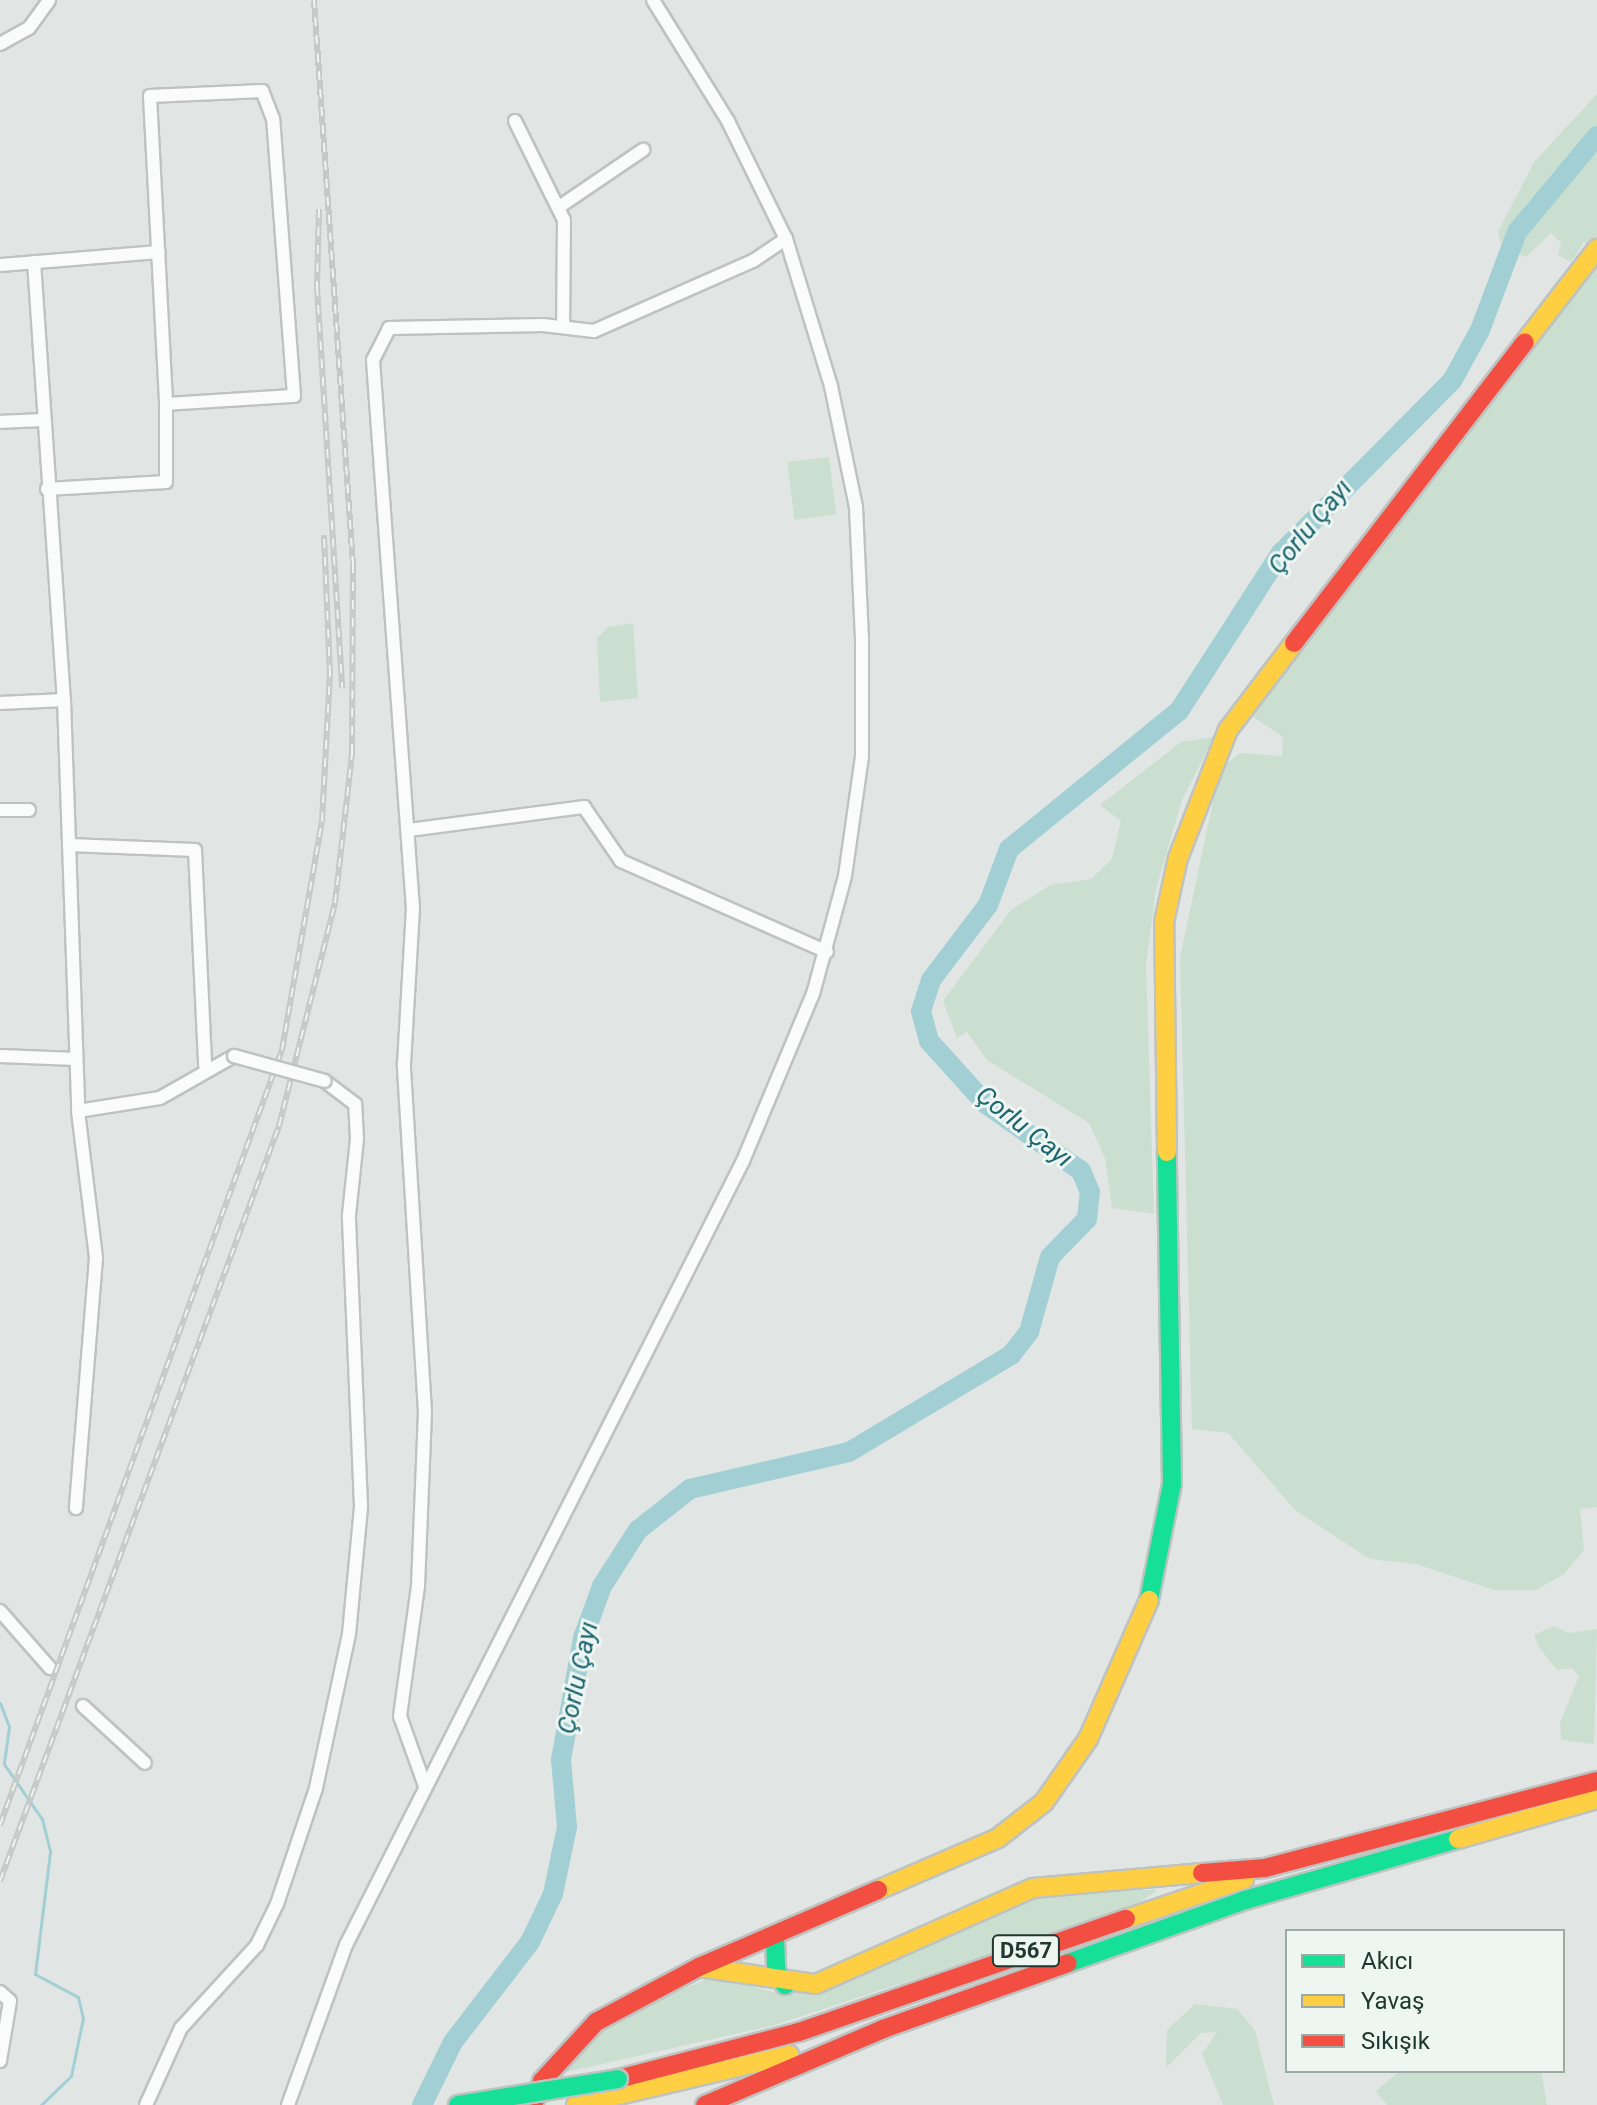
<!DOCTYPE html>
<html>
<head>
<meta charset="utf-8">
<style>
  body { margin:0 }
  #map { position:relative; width:1597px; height:2105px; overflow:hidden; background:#e1e6e4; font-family:Roboto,sans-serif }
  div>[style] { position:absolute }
  .green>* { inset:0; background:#cadfd0; transform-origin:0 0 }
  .stream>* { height:3px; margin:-1.5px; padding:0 1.5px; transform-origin:1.5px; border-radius:1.5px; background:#a2cfd4 }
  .river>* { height:20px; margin:-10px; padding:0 10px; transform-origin:10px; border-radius:10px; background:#a2cfd4 }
  .roads { filter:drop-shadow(2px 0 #bec3c1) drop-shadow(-2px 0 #bec3c1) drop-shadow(0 2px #bec3c1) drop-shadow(0 -2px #bec3c1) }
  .street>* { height:12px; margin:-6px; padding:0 6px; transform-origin:6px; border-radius:6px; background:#fafbfb }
  .fast>* { height:18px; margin:-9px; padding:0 9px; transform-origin:9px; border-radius:9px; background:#16e098 }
  .slow>* { height:18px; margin:-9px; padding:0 9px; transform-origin:9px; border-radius:9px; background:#ffcf43 }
  .jam>* { height:18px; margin:-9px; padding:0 9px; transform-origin:9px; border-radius:9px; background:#f24e42 }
  .rail>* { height:6px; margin-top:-3px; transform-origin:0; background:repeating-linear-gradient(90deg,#eef6f2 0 9px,#c5c9c8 0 18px); box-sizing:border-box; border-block:2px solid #c5c9c8 }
  .bridges { filter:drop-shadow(2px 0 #bec3c1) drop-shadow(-2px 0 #bec3c1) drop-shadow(0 2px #bec3c1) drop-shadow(0 -2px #bec3c1) }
  .street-bridge>* { height:12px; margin:-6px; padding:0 6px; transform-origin:6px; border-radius:6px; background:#fafbfb }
  .fast-bridge>* { height:18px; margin:-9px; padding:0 9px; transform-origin:9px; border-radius:9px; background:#16e098 }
  span { translate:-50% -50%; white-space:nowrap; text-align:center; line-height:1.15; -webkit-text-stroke:6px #eef6f2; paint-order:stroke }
  .shield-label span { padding:2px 6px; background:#eef6f2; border:2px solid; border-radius:6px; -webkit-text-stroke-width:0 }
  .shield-label { font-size:22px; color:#203831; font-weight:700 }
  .water-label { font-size:26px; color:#1d6671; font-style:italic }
  .legend { position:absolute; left:1285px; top:1929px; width:280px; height:144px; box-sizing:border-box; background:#eef6f2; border:2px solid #9caaa5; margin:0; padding:10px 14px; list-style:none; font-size:24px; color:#203831 }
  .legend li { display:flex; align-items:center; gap:16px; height:40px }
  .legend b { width:40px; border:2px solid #9caaa5 }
</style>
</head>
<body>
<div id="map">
  <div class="green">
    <i style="clip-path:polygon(1597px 94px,1597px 246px,1584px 242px,1571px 262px,1558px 255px,1561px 243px,1551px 233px,1526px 257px,1502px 248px,1498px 232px,1534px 162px)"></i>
    <i style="clip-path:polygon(1597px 255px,1597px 1507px,1580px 1509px,1584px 1550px,1564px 1574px,1536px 1590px,1494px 1590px,1416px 1564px,1370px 1559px,1295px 1510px,1228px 1433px,1192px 1429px,1180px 957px,1220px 769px,1240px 753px,1282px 756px,1283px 737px,1253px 717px,1276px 678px,1557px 318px)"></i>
    <i style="left:829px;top:457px;width:58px;height:42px;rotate:83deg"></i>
    <i style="clip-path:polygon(633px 623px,638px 698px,600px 702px,597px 639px,608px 627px)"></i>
    <i style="clip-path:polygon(1214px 737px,1182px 800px,1156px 889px,1146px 965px,1154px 1214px,1112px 1208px,1105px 1158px,1089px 1123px,987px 1060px,967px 1032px,957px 1038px,943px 1001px,1011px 910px,1050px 885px,1091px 879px,1112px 859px,1121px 821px,1100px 805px,1181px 742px)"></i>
    <i style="clip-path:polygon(1554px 1626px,1569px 1633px,1597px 1629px,1594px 1744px,1561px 1740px,1560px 1723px,1579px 1676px,1572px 1668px,1557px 1670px,1538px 1646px,1534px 1635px)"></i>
    <i style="clip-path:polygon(1057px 1890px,1158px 1890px,1132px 1907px,775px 2025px,549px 2076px,593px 2027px,714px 1976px,784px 1995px)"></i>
    <i style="clip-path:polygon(1195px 2004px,1237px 2009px,1255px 2030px,1274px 2105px,1223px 2105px,1202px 2054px,1217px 2032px,1201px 2033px,1166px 2068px,1167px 2030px)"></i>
    <i style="clip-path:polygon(1400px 2071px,1541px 2071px,1547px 2105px,1387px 2105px,1376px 2091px)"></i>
  </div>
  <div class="stream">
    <i style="left:0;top:1703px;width:26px;rotate:69deg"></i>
    <i style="left:9px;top:1727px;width:37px;rotate:98deg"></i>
    <i style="left:4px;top:1764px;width:67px;rotate:55.4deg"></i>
    <i style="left:42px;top:1819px;width:34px;rotate:76deg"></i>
    <i style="left:50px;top:1852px;width:123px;rotate:97deg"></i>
    <i style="left:35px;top:1974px;width:49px;rotate:28.1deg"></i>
    <i style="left:78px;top:1997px;width:22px;rotate:77deg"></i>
    <i style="left:83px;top:2018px;width:59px;rotate:101.7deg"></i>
    <i style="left:71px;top:2076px;width:42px;rotate:136deg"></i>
  </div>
  <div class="river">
    <i style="left:422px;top:2105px;width:70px;rotate:-63.8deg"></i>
    <i style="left:453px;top:2042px;width:126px;rotate:-52.4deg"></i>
    <i style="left:530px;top:1942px;width:53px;rotate:-64.4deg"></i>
    <i style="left:553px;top:1894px;width:68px;rotate:-78.2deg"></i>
    <i style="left:567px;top:1827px;width:67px;rotate:-95.1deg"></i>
    <i style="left:561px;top:1760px;width:124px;rotate:-79.8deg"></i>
    <i style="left:583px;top:1638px;width:55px;rotate:-69.9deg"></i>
    <i style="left:602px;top:1586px;width:67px;rotate:-57.3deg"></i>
    <i style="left:638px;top:1530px;width:66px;rotate:-38.3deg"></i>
    <i style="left:690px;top:1489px;width:163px;rotate:-13.1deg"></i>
    <i style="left:849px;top:1452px;width:189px;rotate:-30.9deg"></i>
    <i style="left:1011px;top:1355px;width:29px;rotate:-52deg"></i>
    <i style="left:1029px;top:1332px;width:78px;rotate:-74.4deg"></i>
    <i style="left:1050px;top:1257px;width:53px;rotate:-45.8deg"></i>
    <i style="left:1087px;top:1219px;width:27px;rotate:-84deg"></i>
    <i style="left:1090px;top:1192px;width:23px;rotate:-113deg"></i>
    <i style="left:1081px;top:1171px;width:116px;rotate:-144.8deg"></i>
    <i style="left:986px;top:1104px;width:85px;rotate:-132.1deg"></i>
    <i style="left:929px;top:1041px;width:31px;rotate:-105deg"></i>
    <i style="left:921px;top:1011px;width:33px;rotate:-72deg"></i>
    <i style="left:931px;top:980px;width:94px;rotate:-52.8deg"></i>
    <i style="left:988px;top:905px;width:60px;rotate:-69.4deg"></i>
    <i style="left:1009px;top:849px;width:219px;rotate:-39.1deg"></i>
    <i style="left:1179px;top:711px;width:188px;rotate:-57.2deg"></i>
    <i style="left:1281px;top:553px;width:243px;rotate:-45.2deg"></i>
    <i style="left:1452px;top:381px;width:58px;rotate:-61.2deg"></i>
    <i style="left:1480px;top:330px;width:105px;rotate:-69.3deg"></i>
    <i style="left:1517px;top:232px;width:125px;rotate:-50.2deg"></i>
  </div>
  <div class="roads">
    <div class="street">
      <i style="left:0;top:44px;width:33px;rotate:-29deg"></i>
      <i style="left:29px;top:28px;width:34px;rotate:-54deg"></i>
      <i style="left:515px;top:121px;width:110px;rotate:63.7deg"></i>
      <i style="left:564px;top:220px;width:107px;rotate:90.5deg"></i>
      <i style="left:559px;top:207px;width:102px;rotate:-34.2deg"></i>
      <i style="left:34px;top:262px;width:439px;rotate:86.1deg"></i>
      <i style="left:64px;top:700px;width:411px;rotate:88deg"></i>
      <i style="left:78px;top:1111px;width:148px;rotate:83deg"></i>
      <i style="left:96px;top:1258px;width:251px;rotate:94.6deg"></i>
      <i style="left:0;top:265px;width:159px;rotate:-4.7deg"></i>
      <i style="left:0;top:422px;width:42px;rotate:-2.7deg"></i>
      <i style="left:47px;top:489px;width:119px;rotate:-3.4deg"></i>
      <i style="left:166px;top:482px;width:78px;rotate:-90deg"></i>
      <i style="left:166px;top:404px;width:128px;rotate:-3.6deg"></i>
      <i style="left:294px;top:396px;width:278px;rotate:-94.3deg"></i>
      <i style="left:273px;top:119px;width:30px;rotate:-111deg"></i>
      <i style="left:262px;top:91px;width:112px;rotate:177.4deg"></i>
      <i style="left:150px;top:96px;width:308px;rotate:87deg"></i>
      <i style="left:0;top:703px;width:64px;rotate:-2.7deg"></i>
      <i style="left:0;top:810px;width:29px"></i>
      <i style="left:409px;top:830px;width:177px;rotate:-7.5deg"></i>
      <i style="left:584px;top:807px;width:65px;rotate:55.6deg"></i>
      <i style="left:621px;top:861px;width:225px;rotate:23.8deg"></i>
      <i style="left:69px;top:845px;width:126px;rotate:2.3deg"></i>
      <i style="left:195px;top:850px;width:216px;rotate:87.3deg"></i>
      <i style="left:0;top:1056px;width:76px;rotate:2.3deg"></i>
      <i style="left:78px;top:1111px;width:83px;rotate:-9deg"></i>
      <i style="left:160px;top:1098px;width:85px;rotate:-29.6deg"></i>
      <i style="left:0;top:1611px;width:76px;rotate:48.7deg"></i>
      <i style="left:83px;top:1706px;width:84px;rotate:42.6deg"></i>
      <i style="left:425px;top:1786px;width:74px;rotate:-109.7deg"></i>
      <i style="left:400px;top:1716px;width:131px;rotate:-82.1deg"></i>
      <i style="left:418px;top:1586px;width:174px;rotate:-87.7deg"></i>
      <i style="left:425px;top:1412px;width:349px;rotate:-93.5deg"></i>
      <i style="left:404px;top:1064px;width:155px;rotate:-86.7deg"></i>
      <i style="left:413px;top:909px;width:550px;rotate:-94.17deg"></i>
      <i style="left:373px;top:360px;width:36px;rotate:-63deg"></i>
      <i style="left:389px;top:328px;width:154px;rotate:-1.1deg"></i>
      <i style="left:543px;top:325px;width:51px;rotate:6.7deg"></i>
      <i style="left:594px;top:331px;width:174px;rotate:-23.8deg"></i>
      <i style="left:753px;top:261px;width:40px;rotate:-34deg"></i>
      <i style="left:0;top:1992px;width:13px;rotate:42deg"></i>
      <i style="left:10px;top:2001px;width:61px;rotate:99.5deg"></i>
      <i style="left:146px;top:2105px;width:85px;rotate:-65.6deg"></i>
      <i style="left:181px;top:2028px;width:113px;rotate:-47.5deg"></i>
      <i style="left:257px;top:1945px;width:46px;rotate:-64deg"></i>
      <i style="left:277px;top:1904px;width:122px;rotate:-71.4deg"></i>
      <i style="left:316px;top:1788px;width:157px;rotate:-77.9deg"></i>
      <i style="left:349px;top:1634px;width:129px;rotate:-84.6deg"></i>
      <i style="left:361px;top:1506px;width:291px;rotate:-92.4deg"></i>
      <i style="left:349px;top:1215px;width:76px;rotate:-84deg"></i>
      <i style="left:357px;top:1139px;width:35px;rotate:-93deg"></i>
      <i style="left:355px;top:1104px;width:38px;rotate:-143deg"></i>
      <i style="left:288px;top:2105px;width:170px;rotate:-70.1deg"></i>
      <i style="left:346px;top:1945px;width:879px;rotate:-63.14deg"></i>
      <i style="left:743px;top:1161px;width:181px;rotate:-67.3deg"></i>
      <i style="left:813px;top:994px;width:122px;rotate:-74.8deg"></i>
      <i style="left:845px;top:876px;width:120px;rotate:-81.9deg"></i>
      <i style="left:862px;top:757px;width:118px;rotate:-90deg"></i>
      <i style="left:862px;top:639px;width:132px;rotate:-92.6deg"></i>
      <i style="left:856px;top:507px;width:124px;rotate:-101.7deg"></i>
      <i style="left:831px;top:386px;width:154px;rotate:-107deg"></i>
      <i style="left:786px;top:239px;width:131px;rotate:-116.2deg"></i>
      <i style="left:728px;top:121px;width:142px;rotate:-121.8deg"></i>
    </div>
    <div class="fast">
      <i style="left:1149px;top:1600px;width:118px;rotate:-78.8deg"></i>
      <i style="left:1172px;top:1484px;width:332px;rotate:-90.9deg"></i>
      <i style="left:775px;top:1937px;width:34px;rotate:88deg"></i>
      <i style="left:776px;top:1971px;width:17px;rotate:57deg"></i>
      <i style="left:1068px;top:1963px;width:188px;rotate:-19.6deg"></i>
      <i style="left:1245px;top:1900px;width:222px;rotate:-16deg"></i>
    </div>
    <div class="slow">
      <i style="left:1525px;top:342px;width:118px;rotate:-52.3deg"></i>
      <i style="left:1167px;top:1152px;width:230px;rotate:-90.7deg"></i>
      <i style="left:1164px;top:922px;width:66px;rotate:-77.7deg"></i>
      <i style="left:1178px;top:858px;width:137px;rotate:-68.7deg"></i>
      <i style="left:1228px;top:730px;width:109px;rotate:-52.8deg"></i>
      <i style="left:1458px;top:1839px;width:145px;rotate:-16.1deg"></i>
      <i style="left:878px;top:1890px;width:131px;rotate:-23.4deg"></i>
      <i style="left:998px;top:1838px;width:58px;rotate:-38deg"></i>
      <i style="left:1044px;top:1802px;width:77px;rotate:-55.1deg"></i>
      <i style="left:1088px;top:1739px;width:152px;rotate:-66.3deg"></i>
      <i style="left:1126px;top:1919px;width:125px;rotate:-18.7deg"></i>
      <i style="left:699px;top:1967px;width:118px;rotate:8.3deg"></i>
      <i style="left:816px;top:1984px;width:237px;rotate:-23.9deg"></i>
      <i style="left:1033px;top:1888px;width:170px;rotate:-5.1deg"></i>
      <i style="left:576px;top:2105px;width:219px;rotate:-13.2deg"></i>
    </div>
    <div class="jam">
      <i style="left:1294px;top:643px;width:379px;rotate:-52.5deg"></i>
      <i style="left:1202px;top:1873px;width:63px;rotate:-4.5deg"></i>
      <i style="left:1265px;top:1868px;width:343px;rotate:-14.7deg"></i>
      <i style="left:618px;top:2079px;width:187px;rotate:-14.6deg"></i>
      <i style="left:799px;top:2032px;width:346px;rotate:-19.1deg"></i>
      <i style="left:533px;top:2105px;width:26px;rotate:-69deg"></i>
      <i style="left:542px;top:2081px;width:80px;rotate:-47.5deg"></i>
      <i style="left:596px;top:2022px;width:117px;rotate:-28.1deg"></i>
      <i style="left:699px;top:1967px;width:195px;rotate:-23.3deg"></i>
      <i style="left:705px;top:2105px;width:194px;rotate:-23.1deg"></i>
      <i style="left:883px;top:2029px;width:196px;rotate:-19.6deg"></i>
    </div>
  </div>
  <div class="rail">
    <i style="left:319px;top:209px;width:78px;rotate:91.5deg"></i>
    <i style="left:317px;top:287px;width:402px;rotate:86.4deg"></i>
    <i style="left:0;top:1825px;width:825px;rotate:-70.01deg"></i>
    <i style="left:282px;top:1050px;width:232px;rotate:-80.1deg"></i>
    <i style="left:322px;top:821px;width:147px;rotate:-86.9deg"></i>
    <i style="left:330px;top:674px;width:139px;rotate:-92.5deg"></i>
    <i style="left:0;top:1881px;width:805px;rotate:-69.72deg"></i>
    <i style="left:279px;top:1126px;width:230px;rotate:-75.9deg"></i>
    <i style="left:335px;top:903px;width:151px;rotate:-83.5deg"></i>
    <i style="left:352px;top:753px;width:188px;rotate:-89.7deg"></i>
    <i style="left:353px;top:565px;width:566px;rotate:-93.95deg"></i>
  </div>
  <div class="bridges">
    <div class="street-bridge">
      <i style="left:234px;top:1056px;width:94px;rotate:15.4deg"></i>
    </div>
    <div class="fast-bridge">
      <i style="left:458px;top:2105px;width:162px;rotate:-9.2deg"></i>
    </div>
  </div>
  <div class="shield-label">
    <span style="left:1026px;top:1951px">D567</span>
  </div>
  <div class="water-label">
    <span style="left:1310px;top:527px;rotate:-50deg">Çorlu Çayı</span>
    <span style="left:1024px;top:1127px;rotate:38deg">Çorlu Çayı</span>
    <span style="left:578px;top:1678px;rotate:-78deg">Çorlu Çayı</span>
  </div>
  <ul class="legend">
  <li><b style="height:10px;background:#16e098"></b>Akıcı</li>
  <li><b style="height:10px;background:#ffcf43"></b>Yavaş</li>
  <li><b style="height:10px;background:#f24e42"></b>Sıkışık</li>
  </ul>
</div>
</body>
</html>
